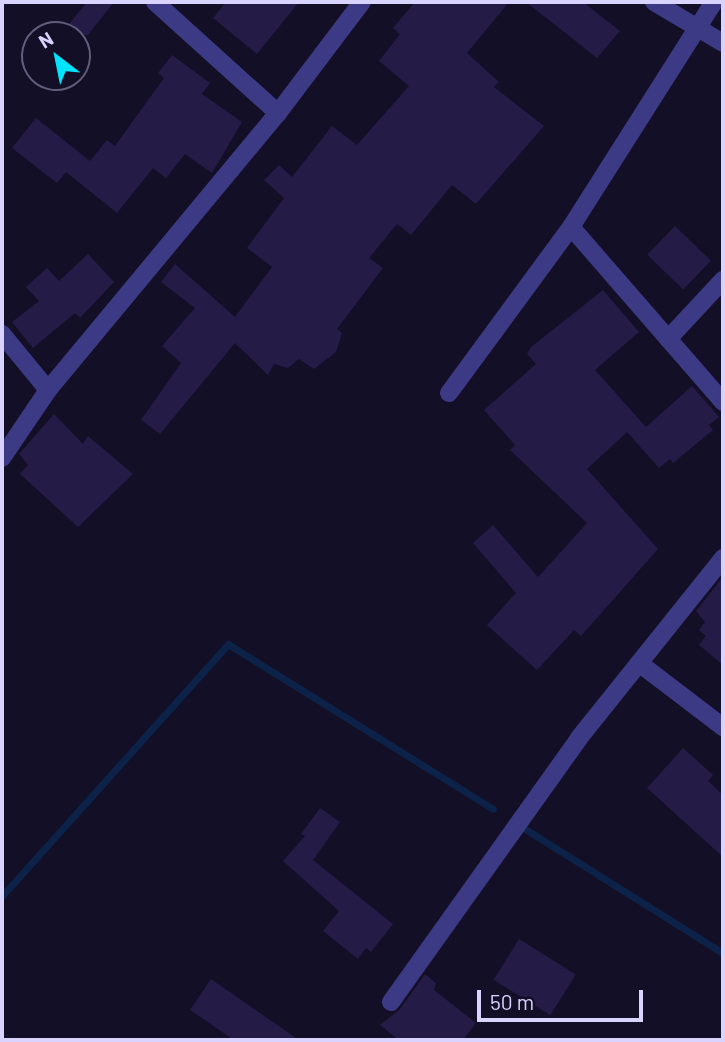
<!DOCTYPE html>
<html>
<head>
<meta charset="utf-8">
<style>
  body { margin:0 }
  #map { position:relative; width:725px; height:1042px; overflow:hidden; background:#130f26; font-family:Barlow,sans-serif }
  div>[style] { position:absolute }
  .stream>* { height:7px; margin:-3.5px; padding:0 3.5px; transform-origin:3.5px; border-radius:3.5px; background:#0c2248 }
  .building>* { inset:0; background:#241b47; transform-origin:0 0 }
  .street>* { height:18px; margin:-9px; padding:0 9px; transform-origin:9px; border-radius:9px; background:#3d3a85 }
  span { translate:-50% -50%; white-space:nowrap; text-align:center; line-height:1.15; -webkit-text-stroke:6px #130f26; paint-order:stroke }
  .frame { position:absolute; inset:0; border:4px solid #d9d4ff; pointer-events:none }
  .north { position:absolute; left:21px; top:21px; width:70px; height:70px; box-sizing:border-box; background:#130f26; border:2px solid #625e7d; border-radius:50%; rotate:328deg; font-size:19px; font-weight:700; line-height:28px; text-align:center; color:#d9d4ff }
  .north::after { content:''; display:block; margin:auto; width:24px; height:32px; background:#00e5ff; clip-path:polygon(50% 0,100% 100%,50% 72%,0 100%) }
  .scale { position:absolute; left:477px; top:990px; width:166px; height:32px; box-sizing:border-box; border:4px solid #d9d4ff; border-top:0; padding-left:9px; font-size:21px; line-height:24px; white-space:nowrap; color:#d9d4ff; -webkit-text-stroke:5px #130f26; paint-order:stroke }
</style>
</head>
<body>
<div id="map">
  <div class="stream">
    <i style="left:522px;top:827px;width:237px;rotate:32.1deg"></i>
    <i style="left:2px;top:896px;width:338px;rotate:-48.1deg"></i>
    <i style="left:228px;top:644px;width:312px;rotate:31.9deg"></i>
  </div>
  <div class="building">
    <i style="clip-path:polygon(87px 2px,114px 2px,88px 35px,60px 35px)"></i>
    <i style="clip-path:polygon(226px 2px,299px 2px,257px 54px,213px 18px)"></i>
    <i style="clip-path:polygon(415px 2px,509px 2px,467px 53px,499px 82px,494px 87px,544px 126px,476px 204px,452px 185px,411px 235px,397px 224px,369px 258px,383px 268px,337px 329px,342px 333px,336px 352px,314px 369px,299px 359px,288px 368px,274px 364px,268px 375px,235px 343px,160px 434px,141px 420px,181px 363px,162px 346px,195px 308px,161px 282px,175px 264px,235px 317px,272px 267px,247px 248px,284px 198px,264px 180px,279px 165px,292px 177px,332px 126px,357px 145px,409px 86px,379px 61px,400px 34px,393px 28px)"></i>
    <i style="clip-path:polygon(526px 2px,583px 2px,620px 31px,597px 58px)"></i>
    <i style="clip-path:polygon(172px 55px,210px 83px,202px 94px,242px 122px,212px 173px,185px 154px,166px 178px,153px 168px,117px 213px,66px 172px,57px 183px,12px 148px,36px 118px,90px 161px,107px 140px,115px 146px,164px 78px,158px 73px)"></i>
    <i style="left:675px;top:226px;width:50px;height:40px;rotate:44deg"></i>
    <i style="clip-path:polygon(88px 254px,114px 282px,80px 318px,75px 313px,33px 348px,12px 322px,39px 301px,26px 287px,47px 268px,59px 281px)"></i>
    <i style="clip-path:polygon(603px 290px,639px 332px,595px 370px,646px 427px,692px 386px,719px 417px,709px 425px,713px 430px,673px 463px,670px 459px,659px 468px,627px 432px,587px 469px,658px 549px,581px 636px,574px 630px,537px 670px,487px 625px,516px 593px,473px 543px,493px 525px,538px 577px,587px 523px,510px 450px,515px 445px,484px 410px,536px 364px,527px 354px,531px 347px)"></i>
    <i style="clip-path:polygon(54px 414px,83px 444px,88px 436px,133px 474px,78px 527px,20px 474px,28px 465px,19px 454px)"></i>
    <i style="clip-path:polygon(723px 577px,723px 665px,699px 645px,706px 636px,699px 630px,705px 622px,696px 611px)"></i>
    <i style="clip-path:polygon(683px 748px,713px 775px,708px 781px,723px 795px,723px 857px,647px 788px)"></i>
    <i style="clip-path:polygon(320px 808px,340px 822px,313px 860px,393px 924px,371px 952px,366px 948px,358px 959px,323px 931px,339px 911px,283px 861px,305px 836px,301px 834px)"></i>
    <i style="left:519px;top:939px;width:67px;height:48px;rotate:32deg"></i>
    <i style="clip-path:polygon(425px 974px,436px 983px,434px 990px,476px 1023px,463px 1040px,399px 1040px,380px 1025px,400px 1009px)"></i>
    <i style="clip-path:polygon(211px 979px,299px 1040px,234px 1040px,190px 1010px)"></i>
  </div>
  <div class="street">
    <i style="left:155px;top:2px;width:166px;rotate:42.1deg"></i>
    <i style="left:654px;top:2px;width:80px;rotate:30.7deg"></i>
    <i style="left:571px;top:227px;width:232px;rotate:49deg"></i>
    <i style="left:2px;top:334px;width:72px;rotate:50.6deg"></i>
    <i style="left:668px;top:339px;width:81px;rotate:-47deg"></i>
    <i style="left:449px;top:393px;width:206px;rotate:-53.7deg"></i>
    <i style="left:571px;top:227px;width:267px;rotate:-57.6deg"></i>
    <i style="left:2px;top:458px;width:82px;rotate:-55.9deg"></i>
    <i style="left:48px;top:390px;width:360px;rotate:-50.3deg"></i>
    <i style="left:278px;top:113px;width:139px;rotate:-52.9deg"></i>
    <i style="left:639px;top:663px;width:106px;rotate:37.3deg"></i>
    <i style="left:391px;top:1002px;width:324px;rotate:-54.5deg"></i>
    <i style="left:579px;top:738px;width:231px;rotate:-51.3deg"></i>
  </div>
  <div class="frame"></div>
  <div class="north">N</div>
  <div class="scale">50 m</div>
</div>
</body>
</html>
